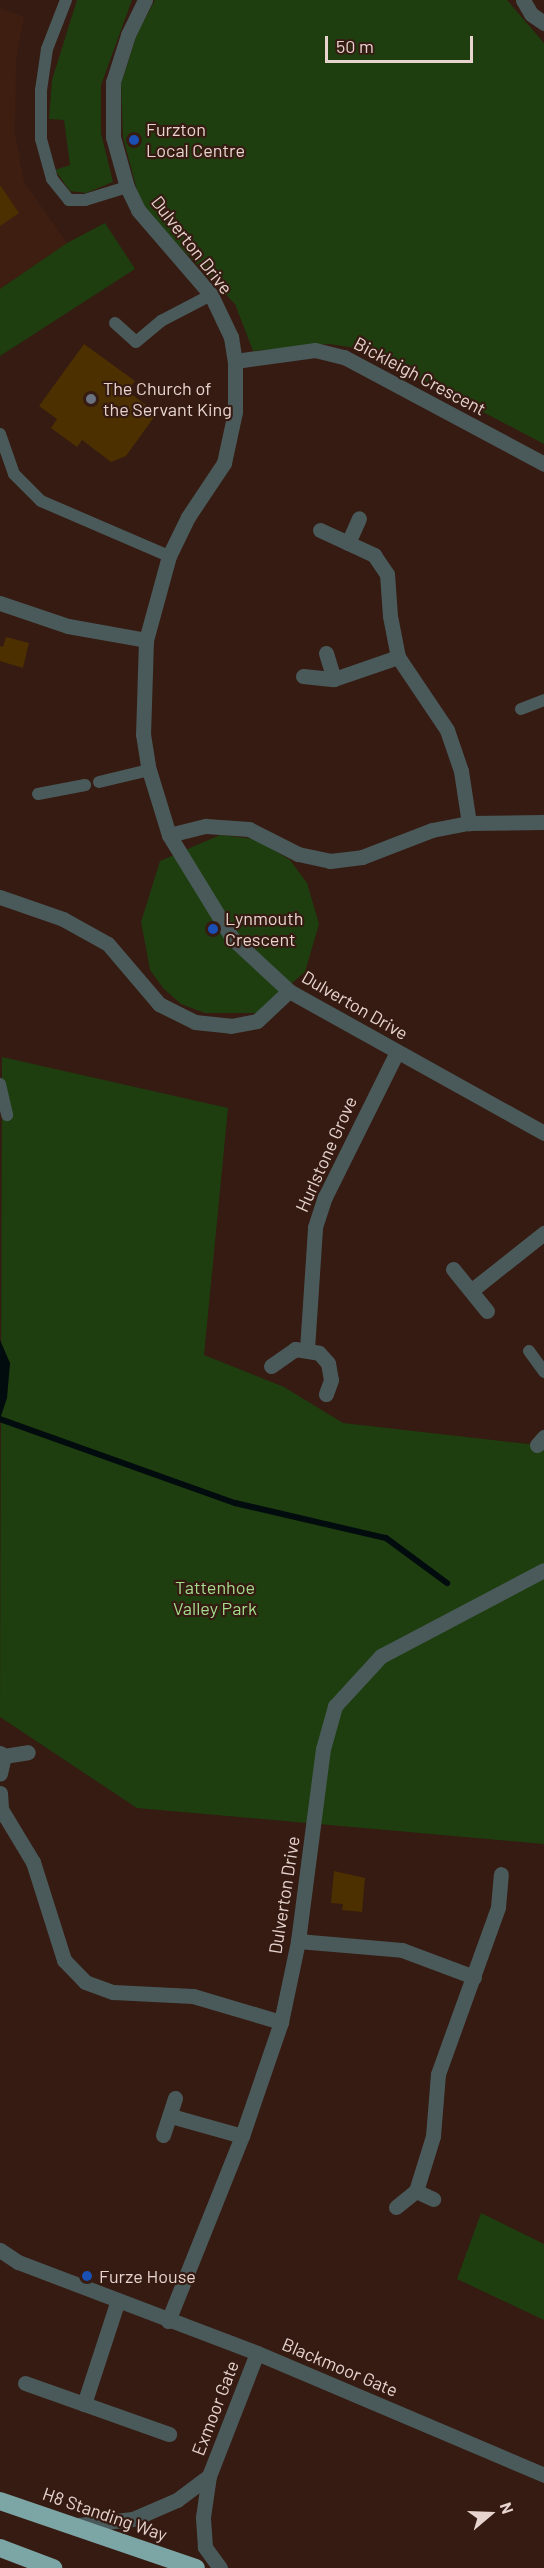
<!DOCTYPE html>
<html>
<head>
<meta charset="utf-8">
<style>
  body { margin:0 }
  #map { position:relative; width:544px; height:2568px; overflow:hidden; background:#351b12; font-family:Barlow,sans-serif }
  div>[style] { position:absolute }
  .built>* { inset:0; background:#3f1e12 }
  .green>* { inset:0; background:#1e3e0f }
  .water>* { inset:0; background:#020b0d }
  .stream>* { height:6px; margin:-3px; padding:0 3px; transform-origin:3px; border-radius:3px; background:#020b0d }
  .building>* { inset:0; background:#4c3000 }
  .lane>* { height:12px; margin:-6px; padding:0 6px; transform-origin:6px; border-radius:6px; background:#4a5a5a }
  .street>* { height:15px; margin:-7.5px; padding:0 7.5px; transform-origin:7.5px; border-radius:7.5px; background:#4a5a5a }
  .highway>* { height:18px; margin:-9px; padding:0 9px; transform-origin:9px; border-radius:9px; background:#7ca6a6 }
  .dots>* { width:16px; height:16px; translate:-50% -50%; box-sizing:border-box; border:3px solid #351b12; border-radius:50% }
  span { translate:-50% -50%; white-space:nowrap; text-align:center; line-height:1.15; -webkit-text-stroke:4.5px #351b12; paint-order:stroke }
  .poi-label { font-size:18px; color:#e7d4ce }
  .left { translate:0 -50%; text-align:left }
  .street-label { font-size:18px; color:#e7d4ce }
  .park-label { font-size:18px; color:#a4dd8e }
  .north { position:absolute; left:460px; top:2484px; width:60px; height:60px; -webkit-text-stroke:4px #351b12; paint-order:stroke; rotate:71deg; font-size:16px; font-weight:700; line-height:24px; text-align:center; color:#e7d4ce }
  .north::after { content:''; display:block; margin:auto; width:21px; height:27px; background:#e7d4ce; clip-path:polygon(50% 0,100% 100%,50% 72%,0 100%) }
  .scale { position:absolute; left:325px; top:36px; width:148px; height:27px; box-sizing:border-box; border:3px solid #e7d4ce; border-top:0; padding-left:8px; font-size:18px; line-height:21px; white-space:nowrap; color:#e7d4ce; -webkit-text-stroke:4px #351b12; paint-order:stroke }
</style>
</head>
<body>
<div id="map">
  <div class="built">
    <i style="clip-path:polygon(0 8px,24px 17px,16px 60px,15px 134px,24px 182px,67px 243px,0 289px)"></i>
  </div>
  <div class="green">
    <i style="clip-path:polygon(77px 0,132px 0,101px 85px,101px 133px,113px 182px,86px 193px,70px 191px,55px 170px,70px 165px,64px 120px,49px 119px,52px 80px)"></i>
    <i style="clip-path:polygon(155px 0,507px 0,544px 43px,544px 444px,363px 349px,329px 344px,253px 351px,235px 304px,152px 218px,138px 194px,123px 137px,121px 84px,137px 34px)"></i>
    <i style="clip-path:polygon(105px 223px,135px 269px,0 356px,0 289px,67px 243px)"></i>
    <i style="clip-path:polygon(220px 835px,255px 839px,290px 860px,307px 883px,319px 924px,305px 972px,257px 1013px,205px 1013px,181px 1004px,163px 988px,150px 970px,146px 948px,141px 922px,160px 861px)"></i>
    <i style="clip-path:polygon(2px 1057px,228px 1108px,204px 1355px,284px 1387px,343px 1423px,537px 1445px,544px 1437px,544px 1844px,137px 1808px,0 1717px)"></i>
    <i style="clip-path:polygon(481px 2213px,544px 2244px,544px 2320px,457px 2279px)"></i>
  </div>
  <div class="water">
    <i style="clip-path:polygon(0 1340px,10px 1363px,7px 1398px,0 1419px)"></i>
  </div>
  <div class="stream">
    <i style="left:0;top:1419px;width:250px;rotate:19.7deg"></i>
    <i style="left:235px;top:1503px;width:155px;rotate:13.1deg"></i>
    <i style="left:386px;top:1538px;width:76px;rotate:36.4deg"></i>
  </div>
  <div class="building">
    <i style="clip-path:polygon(0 185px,19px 213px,0 226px)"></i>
    <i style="clip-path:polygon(84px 344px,135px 381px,127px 391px,157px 413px,126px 456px,111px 462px,82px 440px,77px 447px,51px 428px,57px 419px,39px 406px)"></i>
    <i style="clip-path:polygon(6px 637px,29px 643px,23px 668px,0 661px,0 646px,3px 647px)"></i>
    <i style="clip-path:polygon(334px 1871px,365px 1878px,362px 1912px,342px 1910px,343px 1904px,331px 1903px)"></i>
  </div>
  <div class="lane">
    <i style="left:66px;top:0;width:53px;rotate:111.2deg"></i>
    <i style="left:47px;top:49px;width:41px;rotate:98.3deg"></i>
    <i style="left:41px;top:90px;width:49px;rotate:90deg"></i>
    <i style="left:41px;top:139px;width:41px;rotate:74.6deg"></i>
    <i style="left:52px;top:179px;width:27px;rotate:51deg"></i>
    <i style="left:69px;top:200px;width:16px"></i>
    <i style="left:85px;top:200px;width:44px;rotate:-17.2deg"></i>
    <i style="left:115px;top:323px;width:28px;rotate:42deg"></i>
    <i style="left:136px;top:342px;width:33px;rotate:-40deg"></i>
    <i style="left:161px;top:321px;width:56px;rotate:-27.5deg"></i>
    <i style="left:0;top:434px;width:42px;rotate:70.7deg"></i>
    <i style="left:14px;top:474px;width:38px;rotate:45deg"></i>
    <i style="left:41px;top:501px;width:139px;rotate:23.3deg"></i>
    <i style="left:521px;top:709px;width:25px;rotate:-21deg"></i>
    <i style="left:99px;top:782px;width:51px;rotate:-13.5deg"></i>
    <i style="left:38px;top:794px;width:48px;rotate:-10.8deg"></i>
    <i style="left:0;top:1084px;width:32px;rotate:77deg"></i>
    <i style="left:529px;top:1351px;width:26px;rotate:54deg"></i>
  </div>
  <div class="street">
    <i style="left:145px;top:0;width:39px;rotate:116deg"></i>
    <i style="left:128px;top:35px;width:49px;rotate:107.7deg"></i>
    <i style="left:113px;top:82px;width:55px;rotate:90deg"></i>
    <i style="left:113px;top:137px;width:52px;rotate:74.4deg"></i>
    <i style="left:127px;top:187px;width:25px;rotate:64deg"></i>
    <i style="left:138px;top:210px;width:112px;rotate:49.3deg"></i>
    <i style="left:211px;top:295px;width:47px;rotate:64.5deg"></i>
    <i style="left:231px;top:337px;width:24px;rotate:81deg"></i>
    <i style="left:235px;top:361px;width:51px;rotate:90deg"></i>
    <i style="left:235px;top:412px;width:52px;rotate:102.2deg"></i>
    <i style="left:224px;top:463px;width:65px;rotate:123.7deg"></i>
    <i style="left:188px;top:517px;width:43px;rotate:116deg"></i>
    <i style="left:169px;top:556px;width:87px;rotate:105.3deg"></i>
    <i style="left:146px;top:640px;width:94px;rotate:91.8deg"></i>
    <i style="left:143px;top:734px;width:36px;rotate:81deg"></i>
    <i style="left:149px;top:770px;width:68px;rotate:72.9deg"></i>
    <i style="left:169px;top:835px;width:121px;rotate:58.5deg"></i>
    <i style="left:232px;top:938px;width:78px;rotate:42.9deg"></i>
    <i style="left:289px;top:991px;width:292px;rotate:29.1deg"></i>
    <i style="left:523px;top:0;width:16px;rotate:60deg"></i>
    <i style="left:531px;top:14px;width:16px;rotate:35deg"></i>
    <i style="left:235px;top:361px;width:81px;rotate:-7.8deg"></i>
    <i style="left:315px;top:350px;width:30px;rotate:14deg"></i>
    <i style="left:344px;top:357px;width:227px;rotate:28.1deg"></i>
    <i style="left:320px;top:530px;width:60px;rotate:24.8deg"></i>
    <i style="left:374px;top:555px;width:23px;rotate:56deg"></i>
    <i style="left:387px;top:574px;width:42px;rotate:85.9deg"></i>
    <i style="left:390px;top:616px;width:42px;rotate:79deg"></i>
    <i style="left:398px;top:657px;width:88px;rotate:56.1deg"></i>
    <i style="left:447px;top:730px;width:43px;rotate:71.1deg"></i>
    <i style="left:461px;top:771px;width:53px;rotate:81.3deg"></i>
    <i style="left:348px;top:543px;width:27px;rotate:-66deg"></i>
    <i style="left:0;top:603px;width:72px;rotate:18.7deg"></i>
    <i style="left:68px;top:626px;width:79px;rotate:10.2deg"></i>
    <i style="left:326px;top:653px;width:27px;rotate:73deg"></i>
    <i style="left:303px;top:676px;width:31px;rotate:6deg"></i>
    <i style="left:334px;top:679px;width:68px;rotate:-19deg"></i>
    <i style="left:169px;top:835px;width:38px;rotate:-14deg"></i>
    <i style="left:206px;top:826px;width:43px;rotate:4deg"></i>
    <i style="left:249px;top:829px;width:55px;rotate:27deg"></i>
    <i style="left:298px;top:854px;width:33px;rotate:12deg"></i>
    <i style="left:330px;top:861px;width:32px;rotate:-7deg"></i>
    <i style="left:362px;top:857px;width:75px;rotate:-21.1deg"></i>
    <i style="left:432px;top:830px;width:38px;rotate:-11deg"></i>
    <i style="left:469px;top:823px;width:75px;rotate:-0.8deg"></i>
    <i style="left:0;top:897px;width:67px;rotate:19.2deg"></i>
    <i style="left:63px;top:919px;width:51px;rotate:29.1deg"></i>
    <i style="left:108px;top:944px;width:79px;rotate:49.6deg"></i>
    <i style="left:159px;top:1004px;width:40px;rotate:26.6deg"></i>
    <i style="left:195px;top:1022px;width:36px;rotate:6deg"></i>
    <i style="left:231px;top:1026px;width:26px;rotate:-11deg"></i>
    <i style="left:257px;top:1021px;width:44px;rotate:-43.2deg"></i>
    <i style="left:453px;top:1269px;width:54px;rotate:51deg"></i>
    <i style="left:472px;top:1290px;width:92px;rotate:-38.4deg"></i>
    <i style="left:307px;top:1349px;width:122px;rotate:-86.2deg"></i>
    <i style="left:315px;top:1227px;width:32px;rotate:-72deg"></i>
    <i style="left:325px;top:1197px;width:162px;rotate:-63.6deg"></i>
    <i style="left:271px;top:1366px;width:29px;rotate:-35deg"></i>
    <i style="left:295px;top:1349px;width:24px;rotate:9deg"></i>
    <i style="left:319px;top:1353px;width:13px;rotate:48deg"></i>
    <i style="left:328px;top:1363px;width:17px;rotate:80deg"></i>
    <i style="left:331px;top:1380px;width:15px;rotate:110deg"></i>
    <i style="left:537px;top:1445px;width:11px;rotate:-49deg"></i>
    <i style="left:0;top:1753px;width:5px;rotate:37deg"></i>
    <i style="left:4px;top:1756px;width:18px;rotate:103deg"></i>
    <i style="left:4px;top:1756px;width:24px;rotate:-9deg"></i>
    <i style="left:0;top:1793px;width:16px;rotate:86deg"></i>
    <i style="left:1px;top:1809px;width:62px;rotate:58.9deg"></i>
    <i style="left:33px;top:1862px;width:103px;rotate:72.4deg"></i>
    <i style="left:64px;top:1960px;width:30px;rotate:46deg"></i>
    <i style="left:85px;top:1982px;width:30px;rotate:20deg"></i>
    <i style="left:113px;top:1992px;width:80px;rotate:2.9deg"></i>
    <i style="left:193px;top:1996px;width:92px;rotate:16.5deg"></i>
    <i style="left:298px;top:1941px;width:104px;rotate:4.9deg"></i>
    <i style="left:402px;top:1950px;width:77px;rotate:20.6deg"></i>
    <i style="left:171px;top:2116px;width:74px;rotate:15.7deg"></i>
    <i style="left:163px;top:2135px;width:39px;rotate:-72deg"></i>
    <i style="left:416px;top:2191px;width:19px;rotate:25deg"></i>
    <i style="left:396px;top:2207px;width:26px;rotate:-39deg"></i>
    <i style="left:416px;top:2191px;width:58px;rotate:-72.8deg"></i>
    <i style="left:433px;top:2136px;width:62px;rotate:-85.4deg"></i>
    <i style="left:438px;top:2074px;width:177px;rotate:-70.2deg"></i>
    <i style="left:498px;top:1907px;width:33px;rotate:-85deg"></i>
    <i style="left:0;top:2250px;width:22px;rotate:34deg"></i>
    <i style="left:18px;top:2262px;width:256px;rotate:20.8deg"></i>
    <i style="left:257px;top:2353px;width:312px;rotate:23deg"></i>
    <i style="left:168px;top:2321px;width:199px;rotate:-68.2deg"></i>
    <i style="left:242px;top:2136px;width:120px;rotate:-71.1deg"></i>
    <i style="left:281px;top:2022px;width:83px;rotate:-78.1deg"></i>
    <i style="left:298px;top:1941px;width:194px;rotate:-82.6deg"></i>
    <i style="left:323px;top:1749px;width:45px;rotate:-74.4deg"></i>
    <i style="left:335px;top:1706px;width:68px;rotate:-47.4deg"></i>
    <i style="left:381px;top:1656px;width:184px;rotate:-27.8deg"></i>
    <i style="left:25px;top:2383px;width:153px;rotate:19.5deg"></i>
    <i style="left:84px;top:2404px;width:109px;rotate:-71.9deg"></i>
    <i style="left:78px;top:2525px;width:55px;rotate:-6.2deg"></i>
    <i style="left:133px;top:2519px;width:48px;rotate:-23.4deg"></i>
    <i style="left:177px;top:2500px;width:40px;rotate:-37deg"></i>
    <i style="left:220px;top:2568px;width:26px;rotate:-126deg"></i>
    <i style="left:205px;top:2547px;width:30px;rotate:-94deg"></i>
    <i style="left:203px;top:2517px;width:41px;rotate:-81.7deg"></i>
    <i style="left:209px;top:2476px;width:132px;rotate:-68.7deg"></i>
  </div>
  <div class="highway">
    <i style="left:0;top:2501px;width:207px;rotate:18.9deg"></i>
    <i style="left:0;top:2548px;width:57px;rotate:20.7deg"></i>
  </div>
  <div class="dots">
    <i style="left:134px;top:140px;background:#1a4fb4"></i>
    <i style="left:91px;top:399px;background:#6b7280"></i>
    <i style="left:213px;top:929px;background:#1a4fb4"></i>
    <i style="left:87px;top:2276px;background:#1a4fb4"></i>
  </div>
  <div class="poi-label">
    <span class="left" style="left:146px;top:140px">Furzton<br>Local Centre</span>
    <span class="left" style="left:103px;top:399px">The Church of<br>the Servant King</span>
    <span class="left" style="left:225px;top:929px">Lynmouth<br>Crescent</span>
    <span class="left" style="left:99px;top:2276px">Furze House</span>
  </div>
  <div class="street-label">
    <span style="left:192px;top:245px;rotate:52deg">Dulverton Drive</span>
    <span style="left:420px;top:376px;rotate:28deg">Bickleigh Crescent</span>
    <span style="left:355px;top:1005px;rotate:30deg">Dulverton Drive</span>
    <span style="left:326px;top:1154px;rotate:-66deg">Hurlstone Grove</span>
    <span style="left:284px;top:1895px;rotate:-81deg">Dulverton Drive</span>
    <span style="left:340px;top:2367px;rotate:23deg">Blackmoor Gate</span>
    <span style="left:215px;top:2408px;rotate:-69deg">Exmoor Gate</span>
    <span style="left:105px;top:2514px;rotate:19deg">H8 Standing Way</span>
  </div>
  <div class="park-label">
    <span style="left:215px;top:1598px">Tattenhoe<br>Valley Park</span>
  </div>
  <div class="north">N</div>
  <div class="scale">50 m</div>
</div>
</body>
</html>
